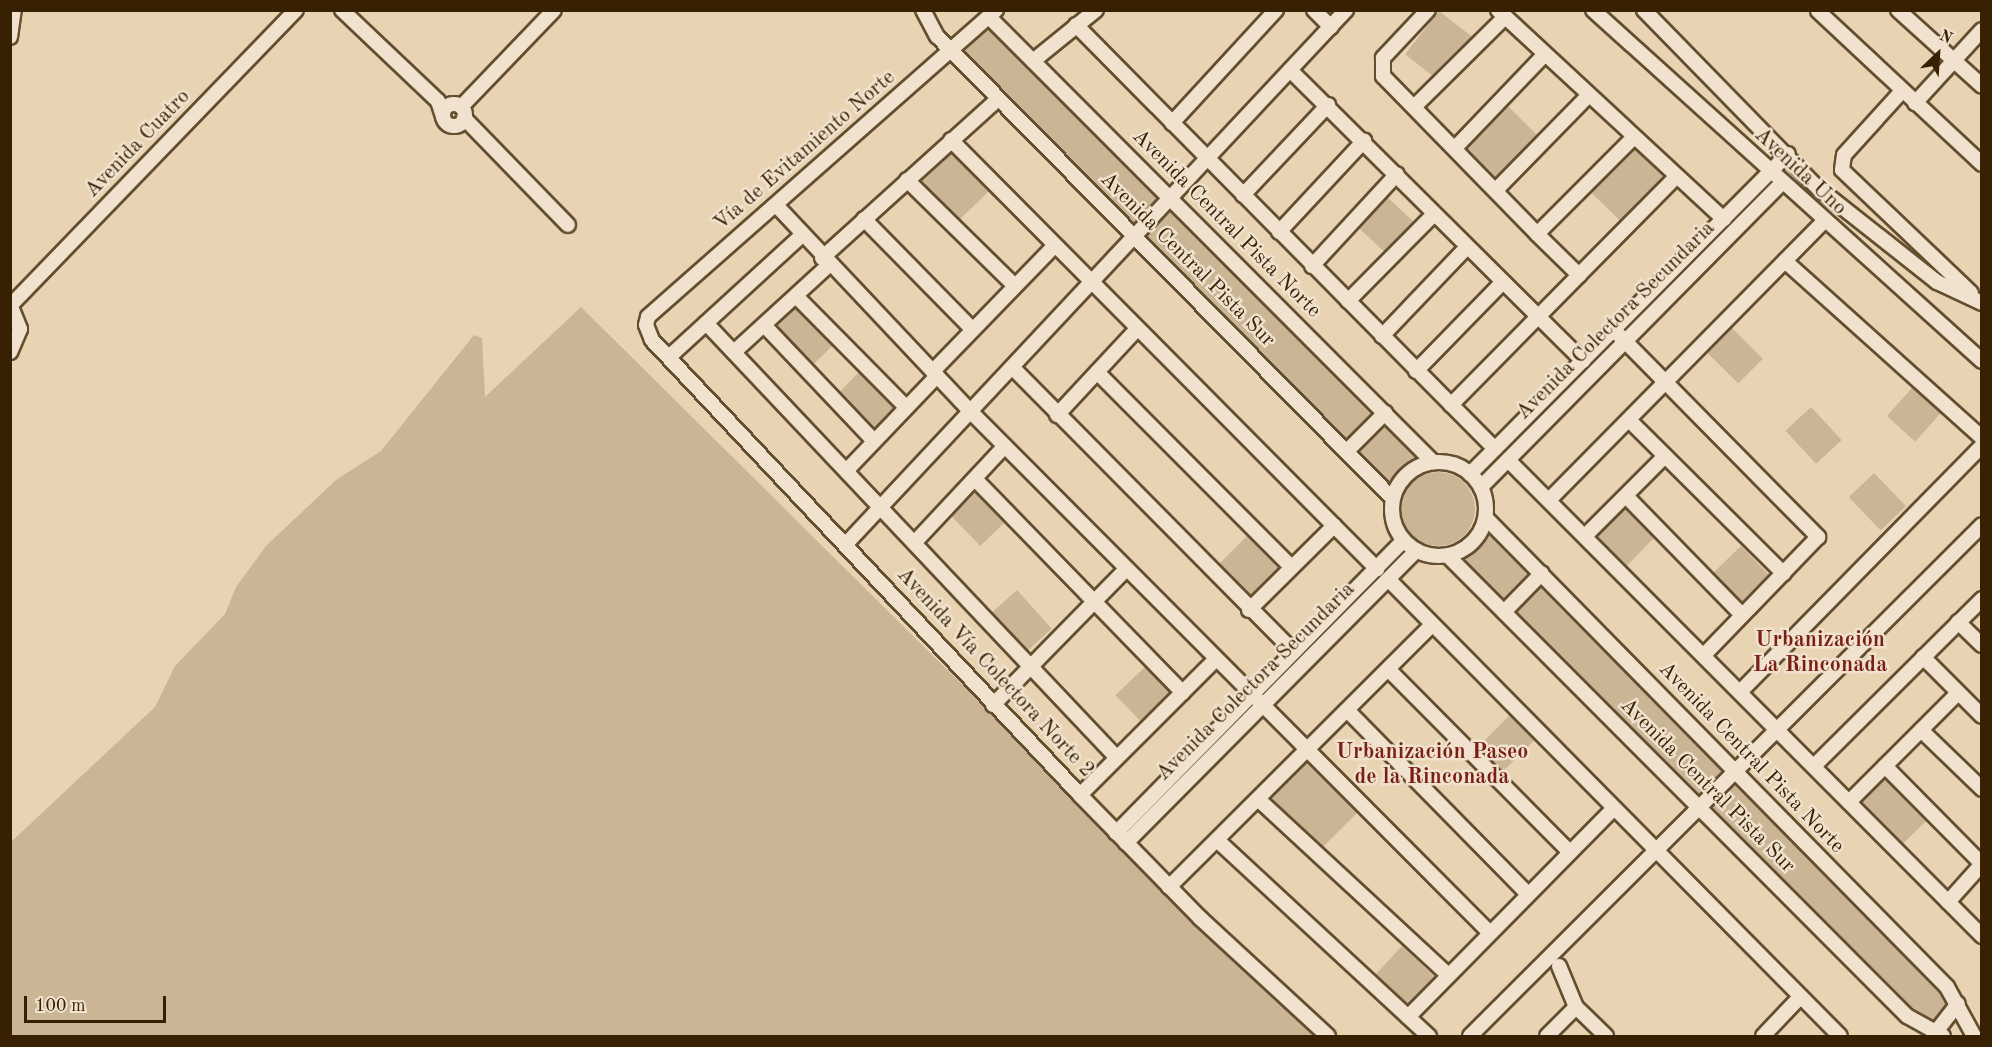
<!DOCTYPE html>
<html>
<head>
<meta charset="utf-8">
<style>
  body { margin:0 }
  #map { position:relative; width:1992px; height:1047px; overflow:hidden; background:#e8d3b3; font-family:"Old Standard TT",serif }
  div>[style] { position:absolute }
  .green>* { inset:0; background:#cab595; transform-origin:0 0 }
  .round { border-radius:50% }
  .roads { filter:drop-shadow(2px 0 #634e2e) drop-shadow(-2px 0 #634e2e) drop-shadow(0 2px #634e2e) drop-shadow(0 -2px #634e2e) }
  .minor>* { height:14px; margin:-7px; padding:0 7px; transform-origin:7px; border-radius:7px; background:#f0e2ce }
  .minor>.ring { margin:-7px; padding:0; box-sizing:content-box; background:none; border:14px solid #f0e2ce; border-radius:50% }
  span { translate:-50% -50%; white-space:nowrap; text-align:center; line-height:1.15; -webkit-text-stroke:5px #f0e2ce; paint-order:stroke }
  .street-label { font-size:21px; color:#372102 }
  .neighbourhood-label { font-size:22px; color:#7a1f14; font-weight:700 }
  .frame { position:absolute; inset:0; border:12px solid #372102; pointer-events:none }
  .north { position:absolute; left:1908px; top:24px; width:60px; height:60px; -webkit-text-stroke:4px #f0e2ce; paint-order:stroke; rotate:25deg; font-size:16px; font-weight:700; line-height:24px; text-align:center; color:#372102 }
  .north::after { content:''; display:block; margin:auto; width:21px; height:27px; background:#372102; clip-path:polygon(50% 0,100% 100%,50% 72%,0 100%) }
  .scale { position:absolute; left:24px; top:996px; width:142px; height:27px; box-sizing:border-box; border:3px solid #372102; border-top:0; padding-left:8px; font-size:18px; line-height:21px; white-space:nowrap; color:#372102; -webkit-text-stroke:4px #f0e2ce; paint-order:stroke }
</style>
</head>
<body>
<div id="map">
  <div class="green">
    <i style="left:1439px;top:11px;width:44px;height:55px;rotate:38deg"></i>
    <i style="clip-path:polygon(983px 25px,994px 27px,1163px 198px,1135px 227px,964px 57px,964px 44px)"></i>
    <i style="left:1507px;top:105px;width:44px;height:61px;rotate:45deg"></i>
    <i style="left:1632px;top:146px;width:45px;height:62px;rotate:44deg"></i>
    <i style="clip-path:polygon(952px 148px,990px 190px,956px 223px,915px 183px,916px 176px)"></i>
    <i style="clip-path:polygon(1765px 186px,1768px 190px,1631px 327px,1628px 324px)"></i>
    <i style="left:1385px;top:195px;width:42px;height:42px;rotate:43deg"></i>
    <i style="clip-path:polygon(1174px 209px,1374px 409px,1375px 415px,1348px 441px,1146px 242px,1146px 233px)"></i>
    <i style="left:790px;top:298px;width:64px;height:40px;rotate:46deg"></i>
    <i style="clip-path:polygon(581px 307px,1118px 839px,1322px 1036px,11px 1036px,11px 842px,155px 707px,175px 666px,225px 614px,236px 587px,266px 546px,336px 480px,381px 451px,474px 335px,482px 338px,485px 397px)"></i>
    <i style="left:1731px;top:327px;width:45px;height:35px;rotate:45deg"></i>
    <i style="left:861px;top:370px;width:58px;height:42px;rotate:44deg"></i>
    <i style="clip-path:polygon(1581px 371px,1585px 373px,1482px 473px,1482px 471px)"></i>
    <i style="left:1913px;top:387px;width:38px;height:39px;rotate:42deg"></i>
    <i style="left:1811px;top:407px;width:45px;height:35px;rotate:47deg"></i>
    <i style="clip-path:polygon(1380px 424px,1390px 425px,1423px 461px,1403px 473px,1392px 491px,1357px 455px)"></i>
    <i class="round" style="left:1401px;top:472px;width:74px;height:74px"></i>
    <i style="left:1874px;top:473px;width:46px;height:35px;rotate:46deg"></i>
    <i style="left:975px;top:483px;width:49px;height:40px;rotate:46deg"></i>
    <i style="left:1624px;top:507px;width:43px;height:42px;rotate:44deg"></i>
    <i style="left:1251px;top:532px;width:49px;height:48px;rotate:45deg"></i>
    <i style="left:1493px;top:532px;width:59px;height:42px;rotate:47deg"></i>
    <i style="left:1741px;top:546px;width:42px;height:42px;rotate:46deg"></i>
    <i style="clip-path:polygon(1541px 582px,1728px 772px,1702px 796px,1694px 796px,1515px 614px)"></i>
    <i style="left:1017px;top:590px;width:52px;height:39px;rotate:48deg"></i>
    <i style="left:1150px;top:662px;width:42px;height:48px;rotate:46deg"></i>
    <i style="left:1510px;top:715px;width:35px;height:46px;rotate:45deg"></i>
    <i style="left:1308px;top:760px;width:72px;height:57px;rotate:45deg"></i>
    <i style="left:1887px;top:774px;width:61px;height:44px;rotate:46deg"></i>
    <i style="clip-path:polygon(1735px 780px,1944px 987px,1950px 1010px,1934px 1025px,1919px 1021px,1711px 814px,1708px 805px)"></i>
    <i style="left:1402px;top:946px;width:48px;height:42px;rotate:43deg"></i>
  </div>
  <div class="roads">
    <div class="minor">
      <i style="left:342px;top:10px;width:132px;rotate:43.5deg"></i>
      <i style="left:438px;top:101px;width:16px;rotate:72deg"></i>
      <i style="left:923px;top:10px;width:30px;rotate:62deg"></i>
      <i style="left:937px;top:36px;width:648px;rotate:45.44deg"></i>
      <i style="left:996px;top:10px;width:464px;rotate:138.6deg"></i>
      <i style="left:648px;top:317px;width:8px;rotate:104deg"></i>
      <i style="left:646px;top:325px;width:16px;rotate:68deg"></i>
      <i style="left:652px;top:340px;width:625px;rotate:46.75deg"></i>
      <i style="left:1080px;top:795px;width:172px;rotate:45.7deg"></i>
      <i style="left:1200px;top:918px;width:174px;rotate:42.7deg"></i>
      <i style="left:1314px;top:10px;width:24px;rotate:45deg"></i>
      <i style="left:1428px;top:10px;width:66px;rotate:133.2deg"></i>
      <i style="left:1383px;top:58px;width:18px;rotate:90deg"></i>
      <i style="left:1383px;top:76px;width:221px;rotate:45.7deg"></i>
      <i style="left:1498px;top:10px;width:308px;rotate:42.8deg"></i>
      <i style="left:1593px;top:10px;width:524px;rotate:42.06deg"></i>
      <i style="left:1644px;top:10px;width:249px;rotate:45.7deg"></i>
      <i style="left:1818px;top:188px;width:152px;rotate:38.3deg"></i>
      <i style="left:1937px;top:282px;width:50px;rotate:25deg"></i>
      <i style="left:1898px;top:10px;width:113px;rotate:42.1deg"></i>
      <i style="left:1818px;top:11px;width:224px;rotate:43deg"></i>
      <i style="left:989px;top:17px;width:629px;rotate:45.06deg"></i>
      <i style="left:1076px;top:25px;width:596px;rotate:45.34deg"></i>
      <i style="left:10px;top:37px;width:27px;rotate:-82deg"></i>
      <i style="left:1033px;top:61px;width:81px;rotate:-39deg"></i>
      <i style="left:1290px;top:70px;width:413px;rotate:44.8deg"></i>
      <i style="left:1902px;top:91px;width:86px;rotate:132.2deg"></i>
      <i style="left:1844px;top:155px;width:15px;rotate:98deg"></i>
      <i style="left:1842px;top:170px;width:178px;rotate:43.6deg"></i>
      <i style="left:1915px;top:103px;width:99px;rotate:-47.5deg"></i>
      <i class="ring" style="left:443px;top:104px;width:8px;height:8px"></i>
      <i style="left:1415px;top:106px;width:127px;rotate:-44.7deg"></i>
      <i style="left:461px;top:107px;width:134px;rotate:-46.2deg"></i>
      <i style="left:464px;top:118px;width:149px;rotate:45.8deg"></i>
      <i style="left:1172px;top:123px;width:154px;rotate:-47.4deg"></i>
      <i style="left:1634px;top:137px;width:137px;rotate:135deg"></i>
      <i style="left:1537px;top:234px;width:59px;rotate:44.3deg"></i>
      <i style="left:1579px;top:275px;width:139px;rotate:-45.3deg"></i>
      <i style="left:951px;top:140px;width:605px;rotate:45.2deg"></i>
      <i style="left:1455px;top:148px;width:130px;rotate:-46.2deg"></i>
      <i style="left:907px;top:180px;width:151px;rotate:44.5deg"></i>
      <i style="left:1496px;top:190px;width:133px;rotate:-45.6deg"></i>
      <i style="left:1243px;top:195px;width:124px;rotate:-46.6deg"></i>
      <i style="left:776px;top:205px;width:284px;rotate:46.7deg"></i>
      <i style="left:971px;top:412px;width:734px;rotate:45.11deg"></i>
      <i style="left:864px;top:219px;width:154px;rotate:45.5deg"></i>
      <i style="left:1279px;top:232px;width:125px;rotate:-47deg"></i>
      <i style="left:822px;top:258px;width:237px;rotate:-42.1deg"></i>
      <i style="left:1785px;top:261px;width:265px;rotate:41.9deg"></i>
      <i style="left:1312px;top:266px;width:125px;rotate:-47.3deg"></i>
      <i style="left:796px;top:296px;width:156px;rotate:45.3deg"></i>
      <i style="left:1348px;top:301px;width:122px;rotate:-45.3deg"></i>
      <i style="left:10px;top:304px;width:27px;rotate:68deg"></i>
      <i style="left:20px;top:329px;width:25px;rotate:113deg"></i>
      <i style="left:11px;top:305px;width:410px;rotate:-46deg"></i>
      <i style="left:706px;top:323px;width:598px;rotate:46.62deg"></i>
      <i style="left:764px;top:325px;width:160px;rotate:46.5deg"></i>
      <i style="left:1614px;top:330px;width:291px;rotate:45.4deg"></i>
      <i style="left:1818px;top:537px;width:165px;rotate:134deg"></i>
      <i style="left:1382px;top:336px;width:123px;rotate:-46.3deg"></i>
      <i style="left:734px;top:352px;width:130px;rotate:-42.5deg"></i>
      <i style="left:669px;top:357px;width:180px;rotate:-42.5deg"></i>
      <i style="left:1014px;top:369px;width:398px;rotate:45.3deg"></i>
      <i style="left:933px;top:371px;width:174px;rotate:-45.9deg"></i>
      <i style="left:1416px;top:371px;width:124px;rotate:-45.7deg"></i>
      <i style="left:1097px;top:372px;width:275px;rotate:45.1deg"></i>
      <i style="left:1451px;top:405px;width:182px;rotate:-45.4deg"></i>
      <i style="left:1057px;top:415px;width:117px;rotate:-47.1deg"></i>
      <i style="left:1629px;top:420px;width:218px;rotate:44.8deg"></i>
      <i style="left:1347px;top:451px;width:54px;rotate:-45deg"></i>
      <i style="left:1508px;top:460px;width:672px;rotate:45.12deg"></i>
      <i class="ring" style="left:1392px;top:462px;width:80px;height:80px"></i>
      <i style="left:848px;top:469px;width:129px;rotate:-46.3deg"></i>
      <i style="left:1470px;top:474px;width:451px;rotate:-45.2deg"></i>
      <i style="left:975px;top:479px;width:298px;rotate:45.8deg"></i>
      <i style="left:1481px;top:487px;width:426px;rotate:-45.3deg"></i>
      <i style="left:1626px;top:496px;width:166px;rotate:45.7deg"></i>
      <i style="left:1549px;top:500px;width:390px;rotate:-45.4deg"></i>
      <i style="left:1486px;top:518px;width:658px;rotate:45.49deg"></i>
      <i style="left:1947px;top:987px;width:56px;rotate:61.1deg"></i>
      <i style="left:1585px;top:536px;width:113px;rotate:-45deg"></i>
      <i style="left:916px;top:541px;width:130px;rotate:-46.9deg"></i>
      <i style="left:846px;top:544px;width:732px;rotate:-46.88deg"></i>
      <i style="left:1448px;top:556px;width:650px;rotate:45.06deg"></i>
      <i style="left:1907px;top:1016px;width:41px;rotate:29.1deg"></i>
      <i style="left:1389px;top:580px;width:641px;rotate:45.32deg"></i>
      <i style="left:1249px;top:610px;width:120px;rotate:-44.7deg"></i>
      <i style="left:1504px;top:612px;width:54px;rotate:-45.7deg"></i>
      <i style="left:1958px;top:622px;width:33px;rotate:44deg"></i>
      <i style="left:1923px;top:657px;width:83px;rotate:45deg"></i>
      <i style="left:1388px;top:669px;width:258px;rotate:45.2deg"></i>
      <i style="left:1740px;top:692px;width:345px;rotate:-45.5deg"></i>
      <i style="left:993px;top:705px;width:190px;rotate:-45.6deg"></i>
      <i style="left:1347px;top:710px;width:258px;rotate:45.5deg"></i>
      <i style="left:1921px;top:730px;width:85px;rotate:44deg"></i>
      <i style="left:1814px;top:766px;width:237px;rotate:-44.8deg"></i>
      <i style="left:1885px;top:766px;width:138px;rotate:45.3deg"></i>
      <i style="left:1080px;top:795px;width:192px;rotate:-45deg"></i>
      <i style="left:1258px;top:799px;width:259px;rotate:42.8deg"></i>
      <i style="left:1849px;top:802px;width:154px;rotate:-45deg"></i>
      <i style="left:1116px;top:833px;width:409px;rotate:-45.5deg"></i>
      <i style="left:1217px;top:840px;width:289px;rotate:42.8deg"></i>
      <i style="left:1126px;top:843px;width:412px;rotate:-45.2deg"></i>
      <i style="left:1169px;top:887px;width:370px;rotate:-44.9deg"></i>
      <i style="left:1948px;top:902px;width:51px;rotate:-48.2deg"></i>
      <i style="left:1559px;top:966px;width:44px;rotate:67.5deg"></i>
      <i style="left:1576px;top:1007px;width:42px;rotate:44deg"></i>
      <i style="left:1408px;top:1017px;width:292px;rotate:-45.4deg"></i>
      <i style="left:1935px;top:1033px;width:37px;rotate:-52deg"></i>
      <i style="left:1470px;top:1036px;width:723px;rotate:-44.94deg"></i>
      <i style="left:1547px;top:1036px;width:41px;rotate:-45deg"></i>
      <i style="left:1763px;top:1036px;width:54px;rotate:-46.5deg"></i>
    </div>
  </div>
  <div class="street-label">
    <span style="left:138px;top:144px;rotate:-46deg">Avenida Cuatro</span>
    <span style="left:805px;top:151px;rotate:-41deg">Vía de Evitamiento Norte</span>
    <span style="left:1800px;top:172px;rotate:43deg">Avenida Uno</span>
    <span style="left:1226px;top:224px;rotate:45deg">Avenida Central Pista Norte</span>
    <span style="left:1187px;top:260px;rotate:45deg">Avenida Central Pista Sur</span>
    <span style="left:1616px;top:321px;rotate:-45deg">Avenida Colectora Secundaria</span>
    <span style="left:995px;top:673px;rotate:47deg">Avenida Vía Colectora Norte 2</span>
    <span style="left:1256px;top:682px;rotate:-45deg">Avenida Colectora Secundaria</span>
    <span style="left:1751px;top:758px;rotate:46deg">Avenida Central Pista Norte</span>
    <span style="left:1707px;top:786px;rotate:45deg">Avenida Central Pista Sur</span>
  </div>
  <div class="neighbourhood-label">
    <span style="left:1820px;top:653px">Urbanización<br>La Rinconada</span>
    <span style="left:1432px;top:765px">Urbanización Paseo<br>de la Rinconada</span>
  </div>
  <div class="frame"></div>
  <div class="north">N</div>
  <div class="scale">100 m</div>
</div>
</body>
</html>
